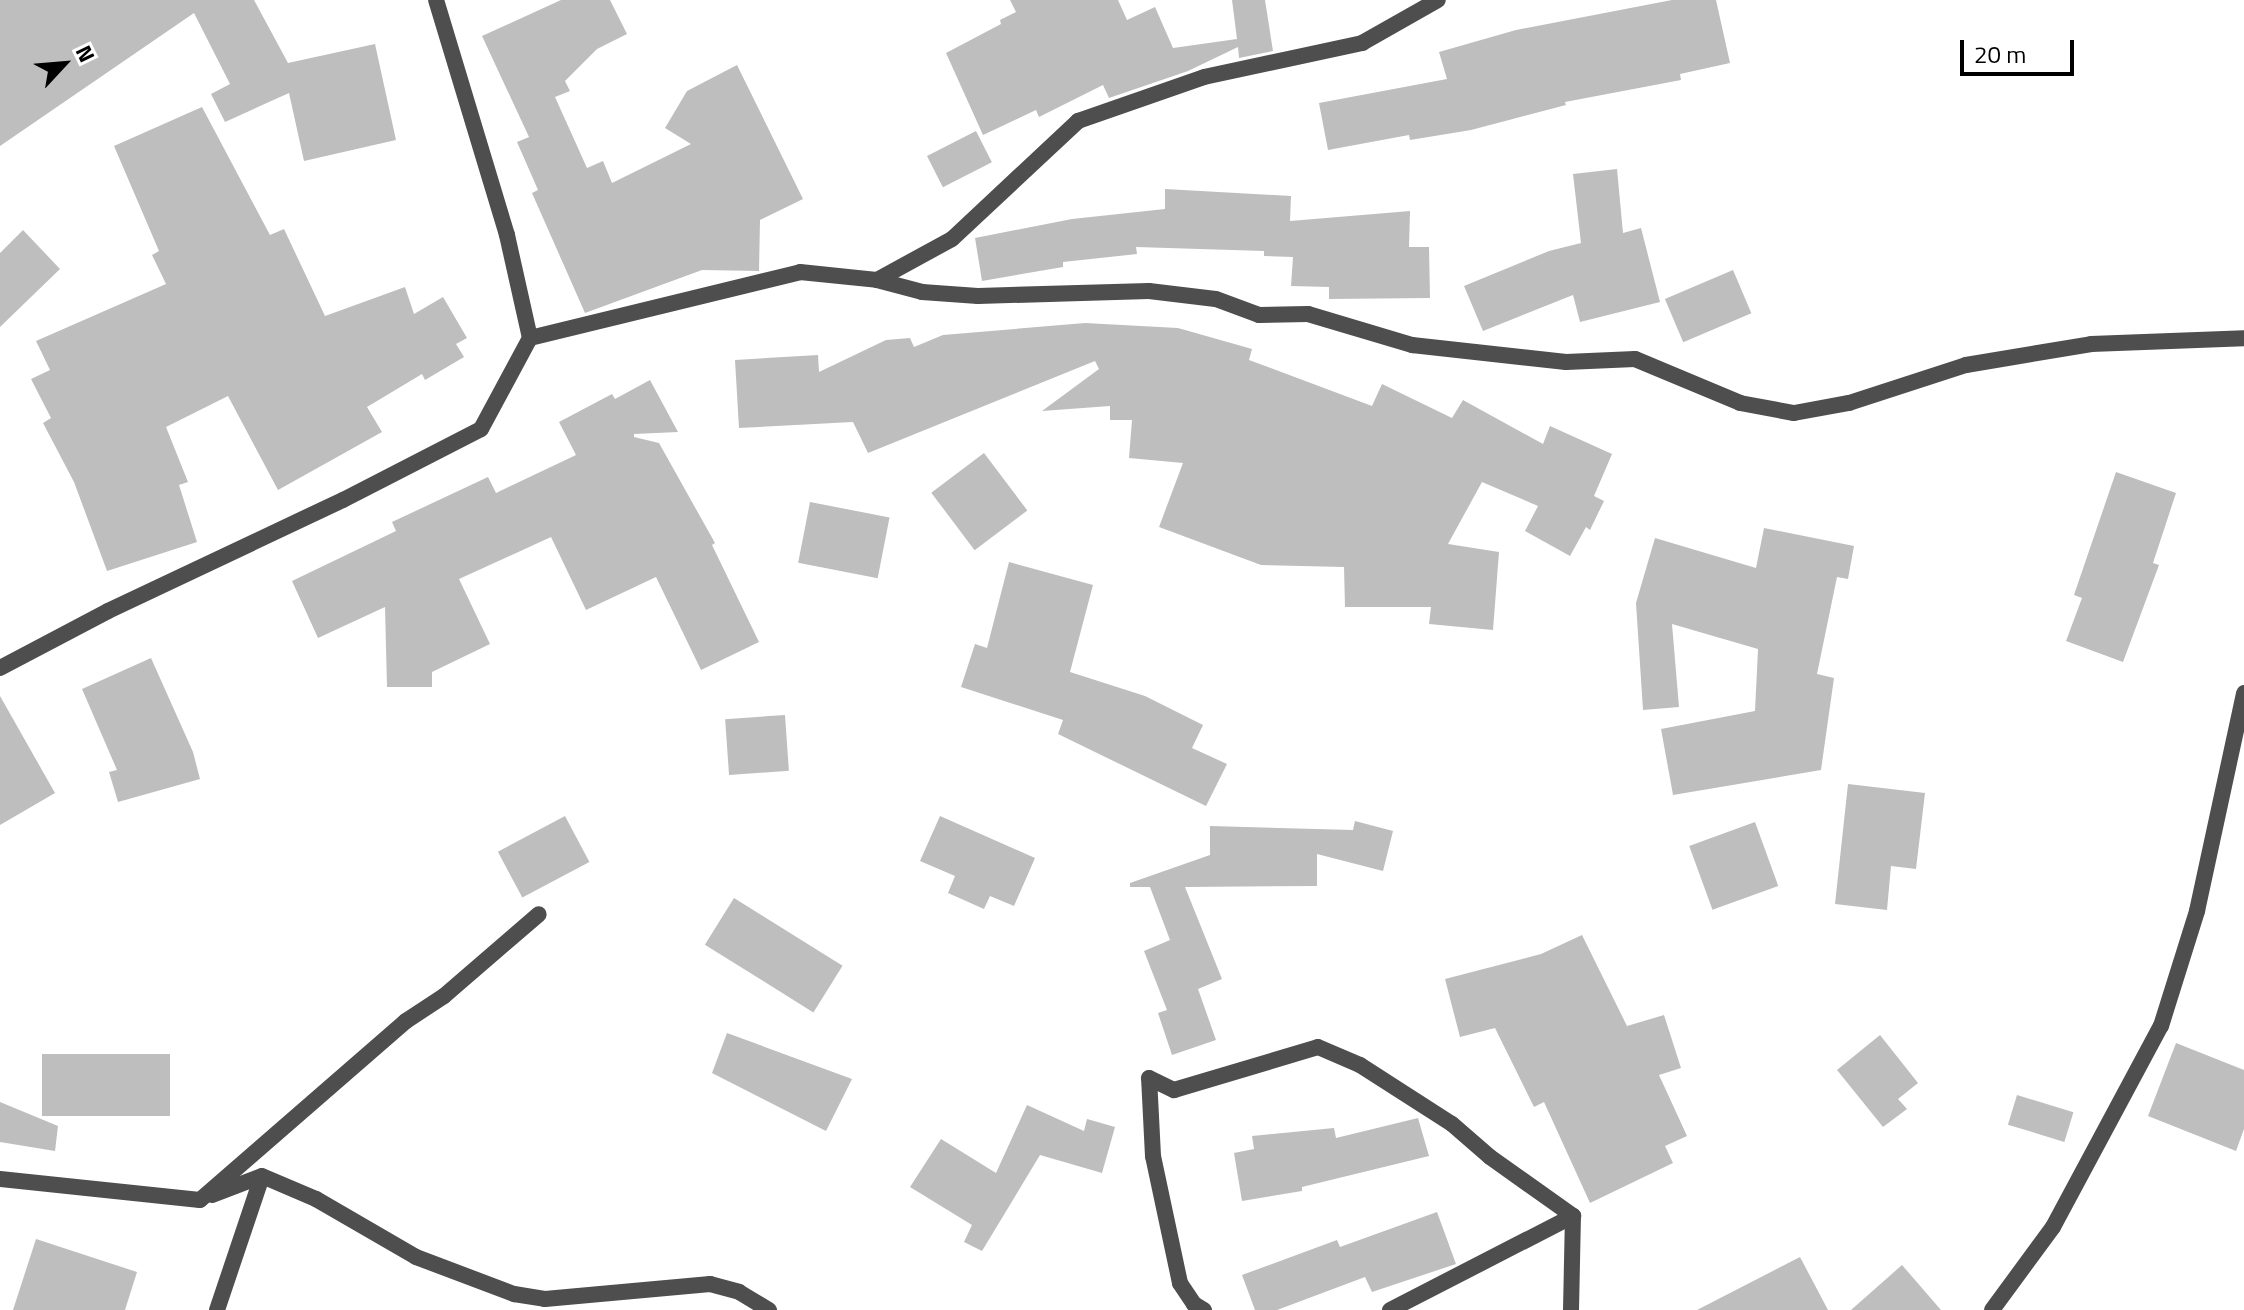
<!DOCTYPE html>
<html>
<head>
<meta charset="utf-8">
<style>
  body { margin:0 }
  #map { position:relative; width:2244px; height:1310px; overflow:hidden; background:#fff; font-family:"Titillium Web",sans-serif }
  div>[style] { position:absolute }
  .building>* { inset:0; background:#bebebe; transform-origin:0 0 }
  .street>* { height:16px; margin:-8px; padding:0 8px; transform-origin:8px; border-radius:8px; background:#4e4e4e }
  span { translate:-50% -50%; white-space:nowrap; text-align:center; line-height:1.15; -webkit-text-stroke:6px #fff; paint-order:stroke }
  .north { position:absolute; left:24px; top:24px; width:80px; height:80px; -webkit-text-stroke:6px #fff; paint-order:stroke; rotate:64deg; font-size:22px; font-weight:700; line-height:32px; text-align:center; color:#000 }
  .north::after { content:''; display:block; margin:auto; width:28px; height:36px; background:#000; clip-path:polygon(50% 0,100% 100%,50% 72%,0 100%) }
  .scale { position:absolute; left:1960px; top:40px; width:114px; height:36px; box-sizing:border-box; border:4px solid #000; border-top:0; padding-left:10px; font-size:24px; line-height:28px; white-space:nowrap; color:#000; -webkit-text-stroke:6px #fff; paint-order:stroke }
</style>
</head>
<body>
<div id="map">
  <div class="building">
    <i style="clip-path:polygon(0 0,254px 0,288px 63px,375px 44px,396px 140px,304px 161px,289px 93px,225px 122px,211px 94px,230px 84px,194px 13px,0 146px)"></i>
    <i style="clip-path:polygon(561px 0,610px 0,627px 34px,597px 49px,565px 81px,570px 91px,555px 97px,587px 168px,603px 161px,612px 183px,691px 144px,665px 128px,687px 91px,737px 65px,803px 199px,760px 220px,759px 271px,702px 270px,585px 313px,532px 193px,538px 190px,517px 142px,529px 137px,482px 36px)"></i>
    <i style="clip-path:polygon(1010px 0,1118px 0,1127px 20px,1155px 7px,1173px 48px,1237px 39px,1232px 0,1265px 0,1273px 51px,1239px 58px,1238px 47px,1188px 71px,1109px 98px,1103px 85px,1039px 117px,1036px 110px,983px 135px,946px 53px,1001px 24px,1000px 20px,1016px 12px)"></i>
    <i style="clip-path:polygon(1672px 0,1716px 0,1730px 63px,1680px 74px,1681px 80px,1565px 102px,1566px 105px,1471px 130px,1410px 140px,1409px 135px,1328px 150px,1319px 103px,1447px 79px,1439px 52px,1516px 30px)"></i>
    <i style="clip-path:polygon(202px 107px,270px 235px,284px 229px,325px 316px,405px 287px,414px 314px,443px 297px,467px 338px,456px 344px,464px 357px,425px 380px,422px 374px,367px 407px,382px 432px,278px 490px,228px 396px,166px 427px,188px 482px,179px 485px,197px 542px,107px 571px,74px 482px,43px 423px,51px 418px,31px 379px,50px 370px,36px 341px,166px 284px,152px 255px,159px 251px,114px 146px)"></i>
    <i style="left:976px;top:131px;width:35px;height:55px;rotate:63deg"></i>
    <i style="clip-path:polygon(1617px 169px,1623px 233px,1641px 228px,1660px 302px,1580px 322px,1573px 295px,1483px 331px,1464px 286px,1549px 251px,1581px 243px,1573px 174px)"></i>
    <i style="clip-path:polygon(1165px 189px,1291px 196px,1290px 221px,1410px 211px,1409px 247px,1429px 247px,1430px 298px,1329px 299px,1329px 287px,1291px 286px,1293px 257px,1264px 256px,1264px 251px,1136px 247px,1137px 254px,1063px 262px,1063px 267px,982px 281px,975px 238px,1072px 219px,1165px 209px)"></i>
    <i style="clip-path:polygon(23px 230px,60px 269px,0 327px,0 253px)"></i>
    <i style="left:1733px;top:270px;width:47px;height:74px;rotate:67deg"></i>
    <i style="clip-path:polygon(1085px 323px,1178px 328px,1252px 349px,1249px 360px,1372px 406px,1382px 384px,1452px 418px,1463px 400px,1543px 444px,1550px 426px,1612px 454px,1594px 496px,1604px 501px,1590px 530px,1586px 527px,1570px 556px,1525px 531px,1538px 506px,1482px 482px,1448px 544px,1499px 552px,1493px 630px,1429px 624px,1431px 607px,1345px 607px,1344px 567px,1261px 565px,1159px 527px,1183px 463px,1129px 458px,1132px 420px,1110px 420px,1110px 406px,1042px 411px,1099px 369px,1095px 361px,868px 453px,853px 422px,739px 428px,735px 360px,818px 355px,819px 372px,886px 340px,910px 338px,914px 347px,943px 335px)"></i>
    <i style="clip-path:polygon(650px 380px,678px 432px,634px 434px,634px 437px,659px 443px,715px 543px,712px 545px,759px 642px,701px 670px,656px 577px,586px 610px,551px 537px,459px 579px,490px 644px,432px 672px,432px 687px,387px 687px,385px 607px,318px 638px,292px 581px,396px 531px,392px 522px,488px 477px,496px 493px,576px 455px,559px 422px,612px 394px,615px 399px)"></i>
    <i style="left:984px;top:453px;width:72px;height:66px;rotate:53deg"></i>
    <i style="clip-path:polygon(2116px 472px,2176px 493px,2153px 563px,2159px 565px,2123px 662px,2066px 641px,2082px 598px,2074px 595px)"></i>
    <i style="left:810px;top:502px;width:81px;height:62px;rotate:11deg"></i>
    <i style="clip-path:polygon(1764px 528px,1854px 546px,1848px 579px,1837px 577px,1817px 674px,1834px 678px,1821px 770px,1673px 795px,1661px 729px,1755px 711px,1758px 649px,1672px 624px,1679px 707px,1643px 710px,1636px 603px,1655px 538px,1756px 568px)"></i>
    <i style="clip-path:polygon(1009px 562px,1093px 585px,1070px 672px,1145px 696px,1203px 725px,1192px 748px,1227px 764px,1206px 806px,1058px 734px,1063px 720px,961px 687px,975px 644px,987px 648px)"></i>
    <i style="clip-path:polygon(151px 658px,193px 752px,200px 779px,118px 802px,109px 772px,117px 770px,82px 689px)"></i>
    <i style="clip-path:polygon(0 696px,55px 793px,0 825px)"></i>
    <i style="left:785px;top:715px;width:56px;height:60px;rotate:86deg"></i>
    <i style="clip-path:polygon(1848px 784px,1925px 793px,1916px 869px,1891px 866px,1887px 910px,1835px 904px)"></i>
    <i style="left:565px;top:816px;width:52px;height:76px;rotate:62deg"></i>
    <i style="clip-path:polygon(940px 816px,1035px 858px,1014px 906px,990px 896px,984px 909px,948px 893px,955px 876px,920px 861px)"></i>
    <i style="clip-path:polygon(1355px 821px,1393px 831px,1383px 871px,1317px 854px,1317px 886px,1185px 887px,1222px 979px,1198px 989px,1216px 1040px,1172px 1055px,1158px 1013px,1167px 1010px,1144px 951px,1170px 940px,1150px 887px,1130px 887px,1130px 883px,1210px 855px,1210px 826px,1353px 830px)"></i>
    <i style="left:1755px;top:822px;width:68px;height:70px;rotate:70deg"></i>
    <i style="left:734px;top:898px;width:128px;height:55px;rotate:32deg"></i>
    <i style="clip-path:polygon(1582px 935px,1627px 1026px,1664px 1015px,1681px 1068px,1659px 1075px,1687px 1136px,1665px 1146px,1673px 1163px,1590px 1203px,1544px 1102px,1534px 1107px,1495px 1028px,1460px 1037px,1445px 979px,1541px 954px)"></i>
    <i style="clip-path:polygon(727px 1033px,852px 1079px,826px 1131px,712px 1073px)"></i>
    <i style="clip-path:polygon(1880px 1035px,1918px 1083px,1898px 1099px,1907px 1109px,1883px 1127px,1837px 1070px)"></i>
    <i style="clip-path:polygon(2176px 1043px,2244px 1070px,2244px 1129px,2236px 1151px,2148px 1116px)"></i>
    <i style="left:42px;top:1054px;width:128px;height:62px"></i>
    <i style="left:2017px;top:1095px;width:59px;height:31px;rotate:17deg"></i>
    <i style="clip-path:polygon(0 1102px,58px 1126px,55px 1151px,0 1142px)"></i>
    <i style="clip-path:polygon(1027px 1105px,1084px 1131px,1087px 1119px,1115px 1127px,1102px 1173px,1040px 1155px,982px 1251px,964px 1242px,972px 1225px,910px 1187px,941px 1139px,996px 1173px)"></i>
    <i style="clip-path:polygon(1418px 1118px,1429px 1156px,1302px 1187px,1302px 1191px,1242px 1201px,1234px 1153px,1254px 1149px,1252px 1136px,1334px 1128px,1336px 1138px)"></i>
    <i style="clip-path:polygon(1437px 1212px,1456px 1264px,1372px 1292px,1365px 1277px,1277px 1310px,1255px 1310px,1242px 1275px,1337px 1240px,1340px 1247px)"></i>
    <i style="clip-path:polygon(36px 1239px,137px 1272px,125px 1310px,13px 1310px)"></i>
    <i style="clip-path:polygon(1800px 1257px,1828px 1310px,1697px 1310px)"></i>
    <i style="clip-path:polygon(1902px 1265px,1941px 1310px,1851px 1310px)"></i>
  </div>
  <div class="street">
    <i style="left:877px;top:280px;width:85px;rotate:-28.7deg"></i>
    <i style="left:952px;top:239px;width:173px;rotate:-43.1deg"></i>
    <i style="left:1078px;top:121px;width:133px;rotate:-19.2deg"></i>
    <i style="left:1204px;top:77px;width:162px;rotate:-12.1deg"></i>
    <i style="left:1362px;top:43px;width:87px;rotate:-29.5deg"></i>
    <i style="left:530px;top:338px;width:278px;rotate:-13.7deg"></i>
    <i style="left:800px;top:272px;width:77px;rotate:5.9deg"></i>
    <i style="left:877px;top:280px;width:47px;rotate:14.9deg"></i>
    <i style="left:922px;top:292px;width:56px;rotate:4.1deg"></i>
    <i style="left:978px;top:296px;width:171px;rotate:-1.7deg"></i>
    <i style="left:1149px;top:291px;width:67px;rotate:6.8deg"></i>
    <i style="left:1216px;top:299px;width:46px;rotate:20.4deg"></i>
    <i style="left:1259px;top:315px;width:49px;rotate:-1.2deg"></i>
    <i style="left:1308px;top:314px;width:109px;rotate:16.6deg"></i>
    <i style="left:1412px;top:345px;width:155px;rotate:6.3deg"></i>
    <i style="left:1566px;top:362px;width:69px;rotate:-2.5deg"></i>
    <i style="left:1635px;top:359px;width:114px;rotate:22.7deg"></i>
    <i style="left:1740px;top:403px;width:55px;rotate:10.5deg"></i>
    <i style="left:1794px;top:413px;width:56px;rotate:-10.3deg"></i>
    <i style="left:1849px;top:403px;width:123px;rotate:-18deg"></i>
    <i style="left:1966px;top:365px;width:127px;rotate:-9.5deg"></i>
    <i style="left:2091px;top:344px;width:153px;rotate:-2.2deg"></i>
    <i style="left:0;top:668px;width:122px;rotate:-27.8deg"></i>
    <i style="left:108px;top:611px;width:260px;rotate:-25.3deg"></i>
    <i style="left:343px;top:500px;width:155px;rotate:-27.2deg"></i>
    <i style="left:481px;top:429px;width:103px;rotate:-61.7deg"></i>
    <i style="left:530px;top:338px;width:106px;rotate:-102.6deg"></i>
    <i style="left:507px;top:235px;width:245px;rotate:-106.8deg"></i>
    <i style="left:0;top:1179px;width:201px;rotate:6deg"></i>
    <i style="left:200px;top:1200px;width:273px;rotate:-41deg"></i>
    <i style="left:406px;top:1021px;width:45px;rotate:-33.3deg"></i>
    <i style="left:444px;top:996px;width:125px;rotate:-40.8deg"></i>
    <i style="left:212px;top:1195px;width:53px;rotate:-20.8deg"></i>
    <i style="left:217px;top:1310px;width:141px;rotate:-71.4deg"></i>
    <i style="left:262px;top:1176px;width:59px;rotate:23.1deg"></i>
    <i style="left:316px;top:1199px;width:116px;rotate:30.1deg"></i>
    <i style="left:416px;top:1257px;width:105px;rotate:20.7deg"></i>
    <i style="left:514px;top:1294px;width:31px;rotate:9deg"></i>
    <i style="left:545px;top:1299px;width:166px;rotate:-5.2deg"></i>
    <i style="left:710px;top:1284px;width:30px;rotate:15deg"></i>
    <i style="left:739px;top:1292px;width:35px;rotate:31deg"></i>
    <i style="left:1204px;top:1310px;width:12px;rotate:-149deg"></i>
    <i style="left:1194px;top:1304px;width:25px;rotate:-124deg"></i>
    <i style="left:1180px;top:1283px;width:130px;rotate:-102deg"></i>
    <i style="left:1153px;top:1156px;width:78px;rotate:-92.9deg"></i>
    <i style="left:1149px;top:1078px;width:28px;rotate:26deg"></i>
    <i style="left:1174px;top:1090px;width:150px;rotate:-16.6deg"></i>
    <i style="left:1318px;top:1047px;width:46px;rotate:23.2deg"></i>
    <i style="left:1360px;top:1065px;width:109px;rotate:32.7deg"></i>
    <i style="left:1452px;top:1124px;width:50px;rotate:41deg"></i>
    <i style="left:1490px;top:1157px;width:102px;rotate:35.4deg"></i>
    <i style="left:1390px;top:1310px;width:206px;rotate:-27.2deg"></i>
    <i style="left:1571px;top:1310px;width:94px;rotate:-88.8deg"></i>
    <i style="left:1992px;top:1310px;width:103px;rotate:-53.7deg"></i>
    <i style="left:2053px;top:1227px;width:228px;rotate:-61.8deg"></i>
    <i style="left:2161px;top:1026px;width:121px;rotate:-72.6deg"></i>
    <i style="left:2197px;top:911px;width:223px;rotate:-77.8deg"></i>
  </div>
  <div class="north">N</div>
  <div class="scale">20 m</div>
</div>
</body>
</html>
